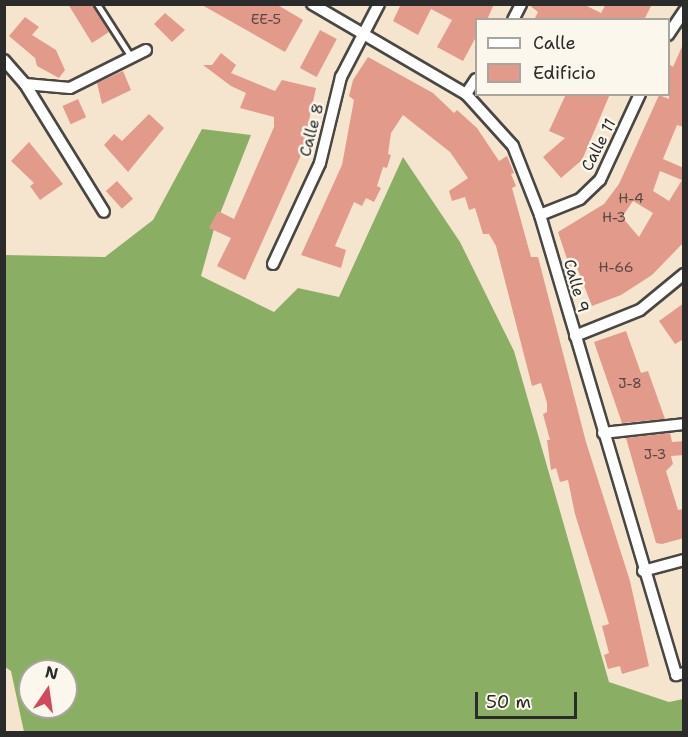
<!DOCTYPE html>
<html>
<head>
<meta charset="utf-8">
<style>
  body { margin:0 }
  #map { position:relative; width:688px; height:737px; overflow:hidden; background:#f6e5ce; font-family:"Shantell Sans",sans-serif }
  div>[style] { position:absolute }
  .forest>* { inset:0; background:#8aaf64 }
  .building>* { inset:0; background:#e29a8b; transform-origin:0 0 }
  .roads { filter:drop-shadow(2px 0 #494743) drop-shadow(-2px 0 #494743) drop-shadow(0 2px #494743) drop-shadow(0 -2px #494743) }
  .service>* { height:5px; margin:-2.5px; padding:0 2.5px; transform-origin:2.5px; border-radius:2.5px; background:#fff }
  .minor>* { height:10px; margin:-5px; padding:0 5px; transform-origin:5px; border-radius:5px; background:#fff }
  span { translate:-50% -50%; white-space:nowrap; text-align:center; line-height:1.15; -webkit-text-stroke:5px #fbf7ec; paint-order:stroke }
  .number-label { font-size:14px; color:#594743 }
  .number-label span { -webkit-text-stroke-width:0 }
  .street-label { font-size:16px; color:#2b2b2b }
  .frame { position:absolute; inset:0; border:6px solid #2b2b2b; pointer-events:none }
  .legend { position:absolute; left:475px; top:18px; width:195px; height:78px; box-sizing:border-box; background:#fbf7ec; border:2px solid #a8a59f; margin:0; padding:8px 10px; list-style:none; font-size:18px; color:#2b2b2b }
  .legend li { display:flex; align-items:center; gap:12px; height:30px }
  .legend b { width:30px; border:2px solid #a8a59f }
  .north { position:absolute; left:18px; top:659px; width:60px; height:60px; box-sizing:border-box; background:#fbf7ec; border:2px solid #a8a59f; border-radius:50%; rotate:13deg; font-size:16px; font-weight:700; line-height:24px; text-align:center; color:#2b2b2b }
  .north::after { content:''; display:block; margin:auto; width:21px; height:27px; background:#d1495b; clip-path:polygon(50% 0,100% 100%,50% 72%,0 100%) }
  .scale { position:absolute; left:475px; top:692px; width:102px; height:27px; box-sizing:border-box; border:3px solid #2b2b2b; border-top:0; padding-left:8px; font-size:18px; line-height:21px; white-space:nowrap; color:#2b2b2b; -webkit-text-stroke:4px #fbf7ec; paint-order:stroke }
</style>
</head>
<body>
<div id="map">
  <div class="forest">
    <i style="clip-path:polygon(evenodd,202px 129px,251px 135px,214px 229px,201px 276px,274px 312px,298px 288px,339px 297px,403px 157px,460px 242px,514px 351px,609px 682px,669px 702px,683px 699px,683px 732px,24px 732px,11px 671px,5px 667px,5px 255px,105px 257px,153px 220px,202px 129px,30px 671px,66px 671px,66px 707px,30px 707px,30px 671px)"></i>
  </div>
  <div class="building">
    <i style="clip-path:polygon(68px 4px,92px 4px,109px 32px,92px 43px)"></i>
    <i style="clip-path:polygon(401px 4px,494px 4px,487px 20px,477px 20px,477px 35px,463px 61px,437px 47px,452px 20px,431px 9px,418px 35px,393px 21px)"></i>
    <i style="clip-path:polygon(528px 4px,583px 4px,601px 13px,606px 4px,652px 4px,644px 20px,534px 20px,538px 12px)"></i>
    <i style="clip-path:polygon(202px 5px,276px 4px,303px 20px,285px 52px)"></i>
    <i style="clip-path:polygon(165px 13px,185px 30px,172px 42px,154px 24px)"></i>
    <i style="clip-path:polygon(25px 17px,39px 27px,32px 35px,56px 50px,65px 70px,59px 78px,37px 66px,35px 58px,9px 36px)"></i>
    <i style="left:320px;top:30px;width:19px;height:43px;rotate:28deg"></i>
    <i style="clip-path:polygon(evenodd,684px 42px,684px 127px,677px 125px,663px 159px,684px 168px,684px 242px,652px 275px,621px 295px,592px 306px,576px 265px,570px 268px,558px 232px,604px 204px,619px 184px,659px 95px,669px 99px,669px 64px,673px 67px,684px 42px,660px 171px,682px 180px,669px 201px,653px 191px,660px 171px,684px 42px,633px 201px,653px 213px,639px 237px,622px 217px,633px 201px)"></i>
    <i style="clip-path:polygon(221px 53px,236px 65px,231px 73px,275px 91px,282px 80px,316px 88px,302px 153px,245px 280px,217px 266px,231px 238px,209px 228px,218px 211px,234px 219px,274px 127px,274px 117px,240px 108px,246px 93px,231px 86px,203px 65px,212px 65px)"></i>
    <i style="clip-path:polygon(368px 57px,433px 93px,454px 113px,457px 110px,477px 128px,499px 161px,507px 156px,514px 173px,511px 174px,516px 186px,512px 188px,531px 257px,538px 257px,586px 442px,630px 581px,649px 666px,622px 674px,620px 666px,608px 669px,604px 655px,609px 653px,602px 626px,609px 624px,575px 514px,568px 480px,560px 482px,556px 468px,551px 470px,547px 440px,550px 440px,543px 414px,547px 412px,547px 403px,541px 383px,532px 386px,496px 246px,489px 234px,483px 234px,475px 208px,469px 210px,465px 197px,452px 201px,449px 191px,468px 178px,450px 152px,403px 115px,391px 133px,388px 154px,391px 155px,387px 168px,383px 167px,377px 186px,381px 188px,374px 202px,366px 198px,362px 206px,354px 202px,335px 246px,346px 250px,341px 268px,301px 255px,342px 165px,354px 100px,349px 96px,353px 80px)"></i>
    <i style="clip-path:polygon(123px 71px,131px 90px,102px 104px,97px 83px)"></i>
    <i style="clip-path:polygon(566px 94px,610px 94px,582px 160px,561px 178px,543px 157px,565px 138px,549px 131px)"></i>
    <i style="left:78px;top:99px;width:20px;height:17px;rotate:66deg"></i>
    <i style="clip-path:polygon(149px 114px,164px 128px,128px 172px,104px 145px,114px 134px,122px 141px)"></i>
    <i style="clip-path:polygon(29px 142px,63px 184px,40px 200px,30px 186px,34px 183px,11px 161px)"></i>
    <i style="left:117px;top:181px;width:24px;height:15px;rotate:48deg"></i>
    <i style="clip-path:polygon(684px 303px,684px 339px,675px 344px,659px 321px)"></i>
    <i style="clip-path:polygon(626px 331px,641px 373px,648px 371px,665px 419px,622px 423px,594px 342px)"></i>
    <i style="clip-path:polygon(670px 433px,672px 442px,684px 441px,684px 455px,671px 456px,673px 464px,666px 471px,678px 510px,684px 509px,684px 538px,662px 544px,656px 543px,626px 438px)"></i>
  </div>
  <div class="roads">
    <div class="service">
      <i style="left:97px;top:4px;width:63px;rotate:57.3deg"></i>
    </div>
    <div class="minor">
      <i style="left:312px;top:4px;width:178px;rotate:30.3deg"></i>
      <i style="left:466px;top:94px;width:70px;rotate:47.9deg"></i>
      <i style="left:513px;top:146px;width:74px;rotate:68.6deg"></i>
      <i style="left:540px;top:215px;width:480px;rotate:73.5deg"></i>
      <i style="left:676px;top:675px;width:8px;rotate:-14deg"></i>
      <i style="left:513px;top:20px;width:18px;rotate:-63deg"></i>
      <i style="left:668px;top:35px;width:29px;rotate:-56deg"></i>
      <i style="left:4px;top:60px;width:32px;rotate:49deg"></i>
      <i style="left:25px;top:84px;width:150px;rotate:58.3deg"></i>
      <i style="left:25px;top:84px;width:45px;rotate:5.1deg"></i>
      <i style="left:70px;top:88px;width:85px;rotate:-26.6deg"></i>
      <i style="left:466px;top:94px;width:18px;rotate:-56deg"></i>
      <i style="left:540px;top:215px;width:43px;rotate:-21.8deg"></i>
      <i style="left:580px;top:199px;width:28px;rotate:-44deg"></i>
      <i style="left:600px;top:180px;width:95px;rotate:-65.1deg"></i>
      <i style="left:273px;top:264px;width:111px;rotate:-65deg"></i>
      <i style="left:320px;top:163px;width:89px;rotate:-76.3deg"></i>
      <i style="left:341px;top:77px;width:82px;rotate:-62.5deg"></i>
      <i style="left:575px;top:336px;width:70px;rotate:-21.8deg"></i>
      <i style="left:640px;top:310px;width:57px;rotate:-39.3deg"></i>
      <i style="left:603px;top:433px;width:81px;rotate:-6.3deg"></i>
      <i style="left:643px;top:571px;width:42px;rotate:-15deg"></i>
    </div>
  </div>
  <div class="number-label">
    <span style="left:266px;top:19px">EE-5</span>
    <span style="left:631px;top:198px">H-4</span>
    <span style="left:614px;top:217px">H-3</span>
    <span style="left:616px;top:267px">H-66</span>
    <span style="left:630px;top:383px">J-8</span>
    <span style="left:655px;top:454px">J-3</span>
  </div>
  <div class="street-label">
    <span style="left:312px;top:130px;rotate:-75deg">Calle 8</span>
    <span style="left:599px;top:145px;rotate:-63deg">Calle 11</span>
    <span style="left:576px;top:286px;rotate:74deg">Calle 9</span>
  </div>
  <div class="frame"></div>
  <ul class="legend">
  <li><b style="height:8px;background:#fff"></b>Calle</li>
  <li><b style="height:16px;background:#e29a8b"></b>Edificio</li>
  </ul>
  <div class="north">N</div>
  <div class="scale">50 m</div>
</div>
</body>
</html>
